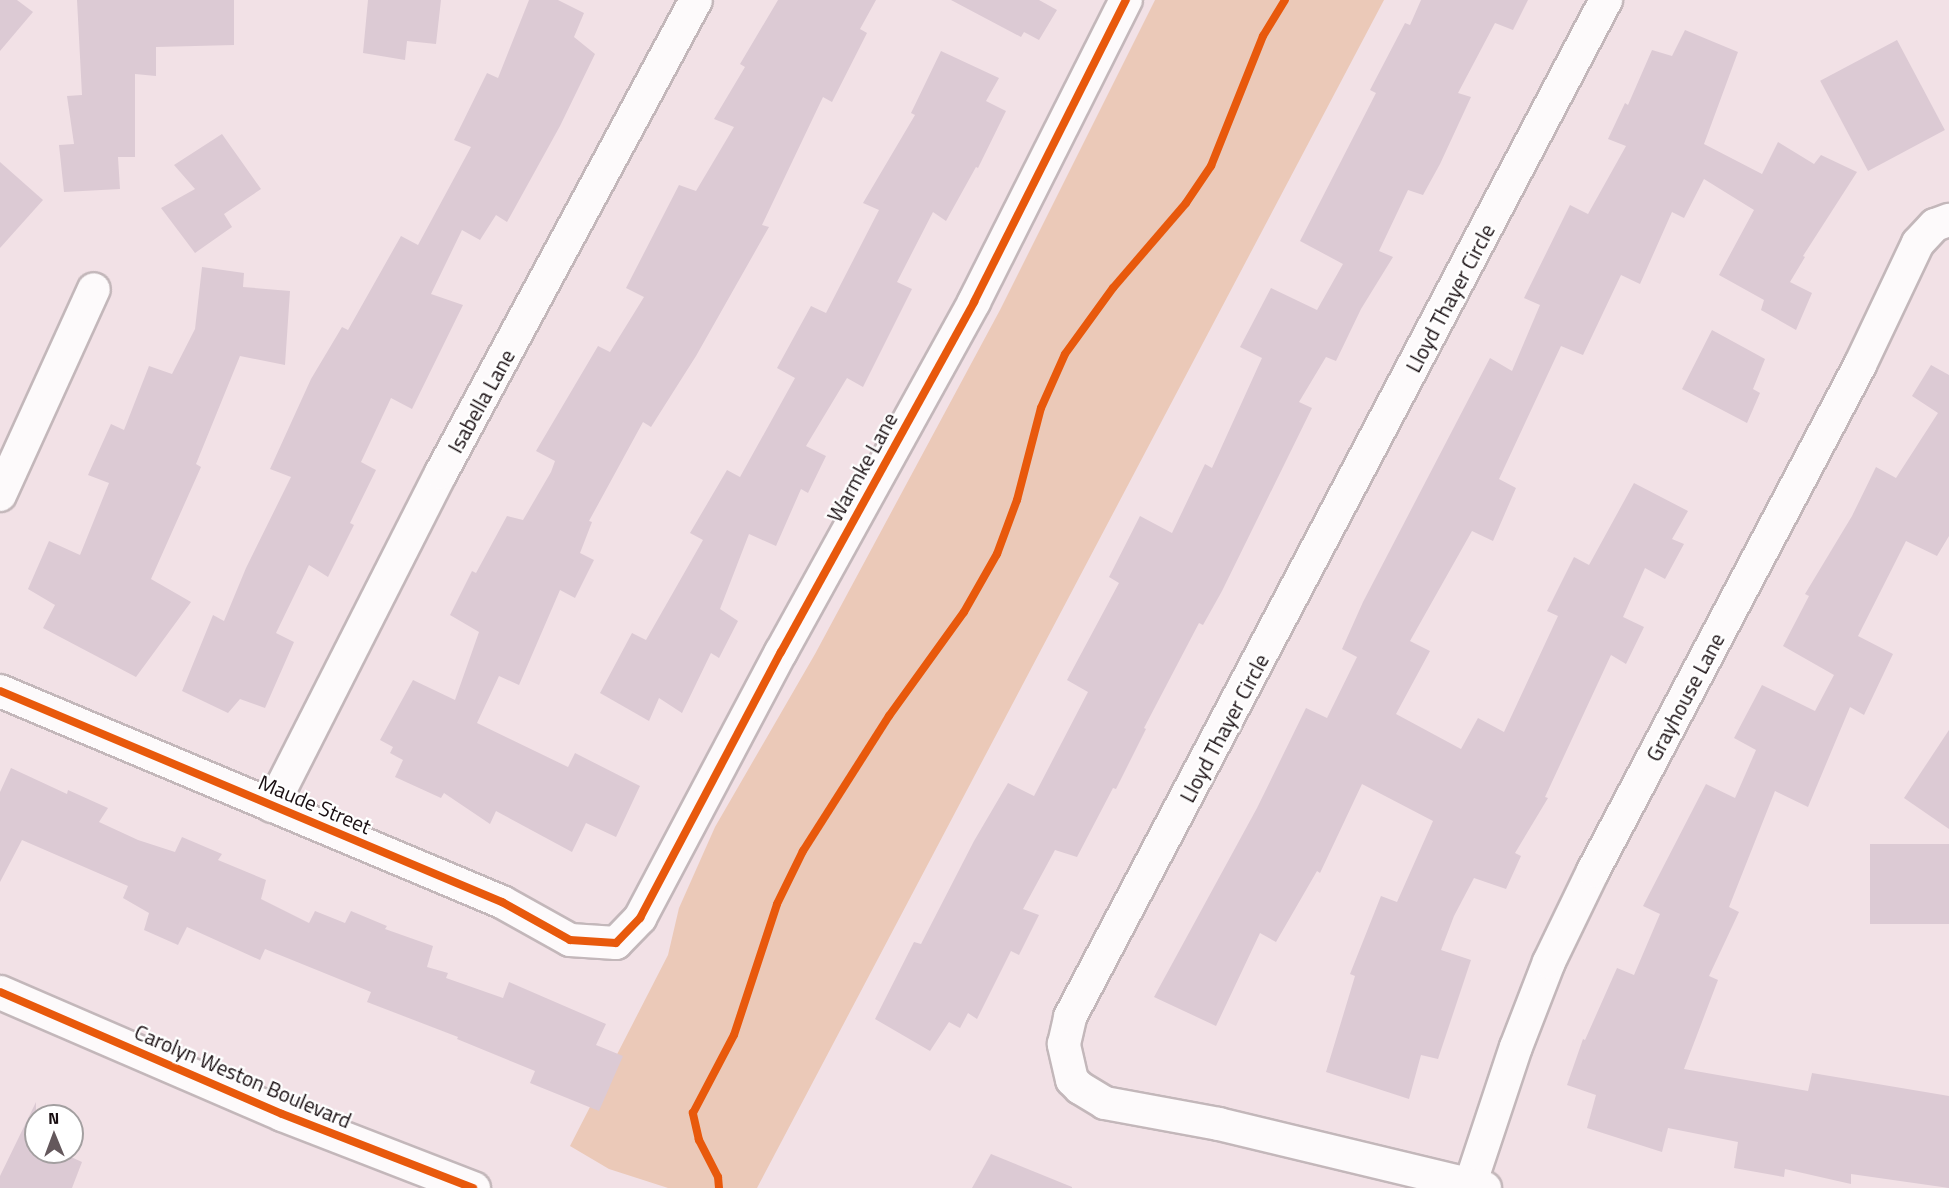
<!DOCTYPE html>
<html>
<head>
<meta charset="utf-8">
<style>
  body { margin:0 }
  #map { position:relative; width:1949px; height:1188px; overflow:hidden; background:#f2e1e6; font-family:"Titillium Web",sans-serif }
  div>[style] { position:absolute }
  .green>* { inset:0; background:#ebc9b8 }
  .building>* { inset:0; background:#dccad4; transform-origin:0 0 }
  .roads { filter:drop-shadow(2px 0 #c3b7ba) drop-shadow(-2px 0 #c3b7ba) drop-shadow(0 2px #c3b7ba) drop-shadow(0 -2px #c3b7ba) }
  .minor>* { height:32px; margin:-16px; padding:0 16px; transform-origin:16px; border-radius:16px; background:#fdfafb }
  .tertiary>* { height:33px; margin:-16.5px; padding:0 16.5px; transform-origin:16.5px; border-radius:16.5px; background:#fdfafb }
  .cycleway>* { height:8px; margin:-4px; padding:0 4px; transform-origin:4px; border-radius:4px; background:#e8590c }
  span { translate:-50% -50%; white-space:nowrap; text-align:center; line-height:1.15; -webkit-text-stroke:4.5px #fff; paint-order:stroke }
  .street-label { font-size:21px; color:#180e11 }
  .north { position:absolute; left:24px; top:1104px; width:60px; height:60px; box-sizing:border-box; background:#fff; border:2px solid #a39fa0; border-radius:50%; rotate:359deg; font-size:16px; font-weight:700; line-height:24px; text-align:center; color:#180e11 }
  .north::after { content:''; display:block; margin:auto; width:21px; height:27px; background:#64585c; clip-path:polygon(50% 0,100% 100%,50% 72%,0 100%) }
</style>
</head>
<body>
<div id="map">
  <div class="green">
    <i style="clip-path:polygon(1155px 0,1384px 0,757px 1188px,668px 1188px,609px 1169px,570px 1146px,668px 955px,679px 908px,715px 827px,815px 654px,1000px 310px)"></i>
  </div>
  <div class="building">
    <i style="clip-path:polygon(0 0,17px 0,33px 12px,0 51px)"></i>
    <i style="clip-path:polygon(77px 0,234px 0,234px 45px,156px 47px,156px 76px,135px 74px,135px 157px,118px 157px,120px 189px,64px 192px,59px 145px,74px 144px,67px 96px,82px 95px)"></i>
    <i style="clip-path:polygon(368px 0,441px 0,436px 44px,407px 41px,405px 60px,363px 53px)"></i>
    <i style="clip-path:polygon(529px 0,558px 0,584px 13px,574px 37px,595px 54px,560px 126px,507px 222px,496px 215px,480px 240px,462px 230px,431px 294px,463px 305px,412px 409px,391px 398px,361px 462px,376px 470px,350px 523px,354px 525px,328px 577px,309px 565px,276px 633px,294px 642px,265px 708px,240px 699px,228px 713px,182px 691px,213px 615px,224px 621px,246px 568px,291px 477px,270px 469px,311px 379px,342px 327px,348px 330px,401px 236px,418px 245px,471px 147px,454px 140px,487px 73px,498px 78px)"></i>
    <i style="clip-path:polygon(778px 0,876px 0,860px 29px,867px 33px,832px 102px,823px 97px,762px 225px,769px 227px,696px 356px,651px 427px,643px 422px,589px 521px,592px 522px,580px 553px,594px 560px,575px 598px,560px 590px,519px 685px,499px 676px,477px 723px,568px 767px,575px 753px,640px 786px,616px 837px,586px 823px,572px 852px,496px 811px,490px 824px,444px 793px,441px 798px,395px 777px,403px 760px,390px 753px,393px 747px,380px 740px,413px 680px,455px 700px,479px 632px,450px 615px,472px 571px,476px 573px,507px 516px,523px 520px,551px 472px,555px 461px,536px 451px,598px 346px,610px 352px,644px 297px,626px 288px,679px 185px,696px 191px,734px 127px,714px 119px,745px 67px,740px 64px)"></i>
    <i style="clip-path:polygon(951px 0,1039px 0,1057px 10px,1039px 40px,1024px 32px,1021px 37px)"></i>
    <i style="clip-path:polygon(1421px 0,1528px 0,1513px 30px,1495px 23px,1458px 93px,1471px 97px,1440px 164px,1423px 195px,1408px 190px,1379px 251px,1393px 257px,1361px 309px,1336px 361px,1326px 357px,1299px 402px,1312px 408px,1222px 591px,1203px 625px,1199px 623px,1144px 728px,1146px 729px,1116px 789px,1113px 788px,1077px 857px,1055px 850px,1023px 909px,1039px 915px,1019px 955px,1011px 951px,977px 1019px,968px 1013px,960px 1028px,949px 1022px,930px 1051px,875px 1019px,914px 942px,921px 944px,974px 841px,1008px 783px,1034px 796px,1088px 692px,1067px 680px,1119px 583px,1109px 577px,1140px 516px,1172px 533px,1205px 464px,1212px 468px,1262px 358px,1240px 347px,1271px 288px,1317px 310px,1343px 264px,1300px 241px,1376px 93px,1370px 90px,1405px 23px,1410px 25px)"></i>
    <i style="clip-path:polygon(1685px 30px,1738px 52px,1704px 144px,1762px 174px,1778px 142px,1814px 164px,1821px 155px,1857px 172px,1803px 256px,1805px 257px,1790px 282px,1812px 293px,1796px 330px,1761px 310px,1764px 300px,1719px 275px,1754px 210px,1704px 179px,1684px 218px,1672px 212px,1640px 284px,1621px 275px,1583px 355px,1561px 346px,1499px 479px,1516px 488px,1493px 541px,1472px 531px,1410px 641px,1430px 651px,1396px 714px,1461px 749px,1478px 718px,1504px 732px,1558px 616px,1547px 611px,1574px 557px,1589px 565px,1634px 483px,1688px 511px,1672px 539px,1684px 544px,1665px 579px,1645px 568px,1623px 617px,1644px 627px,1626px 664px,1611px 655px,1545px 797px,1548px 798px,1515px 853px,1521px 856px,1506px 889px,1474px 878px,1454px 916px,1441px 950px,1471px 960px,1438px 1059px,1421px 1055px,1409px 1099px,1326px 1072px,1355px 976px,1350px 974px,1381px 896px,1397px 902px,1433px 821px,1362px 784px,1320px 873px,1317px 871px,1276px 942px,1260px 933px,1216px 1026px,1154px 997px,1257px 808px,1306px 708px,1327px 718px,1357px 657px,1342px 649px,1363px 602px,1490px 358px,1512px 371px,1540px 305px,1524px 298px,1570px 205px,1588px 214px,1626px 146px,1608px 139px,1625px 103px,1628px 105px,1652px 50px,1672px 56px)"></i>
    <i style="left:1897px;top:40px;width:102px;height:87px;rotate:62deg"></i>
    <i style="clip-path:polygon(941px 51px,999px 78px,986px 101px,1006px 111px,978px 168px,976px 167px,946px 221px,933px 212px,897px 282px,912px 289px,863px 387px,847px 378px,806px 446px,826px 456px,808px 493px,801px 489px,776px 546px,749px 534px,720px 609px,738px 621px,719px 658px,711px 653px,682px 713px,659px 698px,649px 721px,600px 693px,632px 633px,646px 640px,703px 540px,690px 533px,727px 470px,740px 477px,795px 378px,777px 368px,811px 306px,826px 313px,879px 210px,863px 203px,915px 115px,911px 113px)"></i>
    <i style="clip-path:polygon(222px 134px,261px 189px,224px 214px,232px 227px,195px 253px,161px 208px,195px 189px,174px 165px)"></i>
    <i style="clip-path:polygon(0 162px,43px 200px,0 248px)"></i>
    <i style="clip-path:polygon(202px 267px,244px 273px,243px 287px,290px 291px,285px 365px,240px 356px,196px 464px,201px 467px,151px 579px,191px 602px,136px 677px,43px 628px,55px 605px,28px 589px,49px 541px,80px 555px,109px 483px,88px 475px,111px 424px,124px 430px,149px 366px,172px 374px,195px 329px)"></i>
    <i style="clip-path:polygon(1712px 330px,1765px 359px,1753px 389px,1760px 393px,1747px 423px,1682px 389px)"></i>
    <i style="clip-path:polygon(1931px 365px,1949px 375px,1949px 536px,1937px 556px,1906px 541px,1858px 636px,1893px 654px,1864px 715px,1850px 707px,1808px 807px,1775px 791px,1729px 907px,1739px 912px,1709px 976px,1718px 980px,1684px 1069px,1808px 1091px,1812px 1073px,1949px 1096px,1949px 1188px,1851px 1174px,1851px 1184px,1785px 1169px,1784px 1177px,1734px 1168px,1738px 1142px,1668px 1128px,1662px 1152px,1587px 1128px,1596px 1095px,1567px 1085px,1583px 1039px,1585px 1040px,1617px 968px,1634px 975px,1660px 914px,1643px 906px,1706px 784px,1735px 798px,1756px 750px,1734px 738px,1762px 685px,1815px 711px,1834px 675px,1783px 646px,1809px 596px,1805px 594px,1852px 516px,1876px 467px,1896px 478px,1938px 413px,1912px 396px)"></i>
    <i style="clip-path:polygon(1949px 730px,1949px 829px,1904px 798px)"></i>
    <i style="clip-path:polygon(11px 768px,67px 794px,68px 790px,108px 808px,99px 822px,138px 840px,175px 852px,182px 837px,222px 854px,218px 860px,266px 880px,261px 899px,309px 923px,315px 911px,345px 923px,351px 911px,387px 926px,385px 929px,433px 946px,427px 967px,448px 973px,446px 978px,503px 998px,509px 982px,606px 1024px,596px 1045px,623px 1056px,599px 1111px,530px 1083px,535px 1071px,457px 1039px,458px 1037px,367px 1002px,371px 992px,265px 949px,260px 960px,187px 927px,178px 945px,144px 930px,149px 913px,123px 898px,128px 886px,22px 840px,0 882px,0 792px)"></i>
    <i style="left:1949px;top:844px;width:80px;height:79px;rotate:90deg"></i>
    <i style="clip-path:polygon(36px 1102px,36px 1152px,60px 1152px,82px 1162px,72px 1188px,0 1188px,0 1176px)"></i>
    <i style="clip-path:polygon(991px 1154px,1072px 1187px,1072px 1188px,972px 1188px)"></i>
  </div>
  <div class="roads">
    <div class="minor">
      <i style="left:0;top:495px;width:226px;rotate:-65.5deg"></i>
      <i style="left:0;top:691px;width:545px;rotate:22.8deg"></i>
      <i style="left:502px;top:902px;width:78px;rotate:29.2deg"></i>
      <i style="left:570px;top:940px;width:46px;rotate:3.7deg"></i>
      <i style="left:616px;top:943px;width:35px;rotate:-46deg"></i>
      <i style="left:640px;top:918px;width:301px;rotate:-62.1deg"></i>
      <i style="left:781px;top:652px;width:400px;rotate:-61.1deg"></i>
      <i style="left:974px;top:302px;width:338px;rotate:-63.3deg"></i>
      <i style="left:272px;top:806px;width:373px;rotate:-63.1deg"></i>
      <i style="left:441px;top:473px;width:537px;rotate:-61.67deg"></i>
      <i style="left:1470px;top:1185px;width:145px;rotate:-71.6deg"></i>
      <i style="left:1516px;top:1047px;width:91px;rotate:-68.8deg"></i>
      <i style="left:1549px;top:962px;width:101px;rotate:-64.2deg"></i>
      <i style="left:1593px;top:871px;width:572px;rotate:-62.18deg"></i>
      <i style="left:1860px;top:365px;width:135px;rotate:-64.6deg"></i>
      <i style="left:1918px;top:243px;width:25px;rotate:-47deg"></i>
      <i style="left:1935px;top:225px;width:15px;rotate:-20deg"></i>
      <i style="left:1485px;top:1188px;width:274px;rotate:-166.5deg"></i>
      <i style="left:1219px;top:1124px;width:116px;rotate:-169.6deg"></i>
      <i style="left:1105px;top:1103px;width:29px;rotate:-149deg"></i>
      <i style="left:1080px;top:1088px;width:11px;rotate:-135deg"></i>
      <i style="left:1072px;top:1080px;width:37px;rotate:-103deg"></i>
      <i style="left:1064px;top:1044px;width:28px;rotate:-77deg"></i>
      <i style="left:1070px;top:1017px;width:1150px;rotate:-62.21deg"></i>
    </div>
    <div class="tertiary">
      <i style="left:0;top:992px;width:307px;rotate:23.4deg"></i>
      <i style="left:282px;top:1114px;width:205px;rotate:21.2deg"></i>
    </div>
  </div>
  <div class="cycleway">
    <i style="left:0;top:691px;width:545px;rotate:22.8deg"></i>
    <i style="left:502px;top:902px;width:78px;rotate:29.2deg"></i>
    <i style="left:570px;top:940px;width:46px;rotate:3.7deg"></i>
    <i style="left:616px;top:943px;width:35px;rotate:-46deg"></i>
    <i style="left:640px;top:918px;width:301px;rotate:-62.1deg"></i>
    <i style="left:781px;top:652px;width:400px;rotate:-61.1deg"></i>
    <i style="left:974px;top:302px;width:338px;rotate:-63.3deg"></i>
    <i style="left:0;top:992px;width:307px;rotate:23.4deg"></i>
    <i style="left:282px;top:1114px;width:205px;rotate:21.2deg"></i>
    <i style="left:719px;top:1188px;width:11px;rotate:-95deg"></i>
    <i style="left:718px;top:1177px;width:42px;rotate:-117.2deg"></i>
    <i style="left:699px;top:1140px;width:28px;rotate:-103deg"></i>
    <i style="left:693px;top:1113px;width:88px;rotate:-62.3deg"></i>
    <i style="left:734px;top:1035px;width:138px;rotate:-71.8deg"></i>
    <i style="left:777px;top:904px;width:59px;rotate:-63.9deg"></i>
    <i style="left:803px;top:851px;width:160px;rotate:-57.5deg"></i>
    <i style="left:889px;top:716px;width:128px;rotate:-54.2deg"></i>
    <i style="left:964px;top:612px;width:67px;rotate:-60.4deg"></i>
    <i style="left:997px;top:554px;width:58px;rotate:-69.7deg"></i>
    <i style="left:1017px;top:500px;width:95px;rotate:-75.4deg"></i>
    <i style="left:1041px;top:408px;width:59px;rotate:-66deg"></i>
    <i style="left:1065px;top:354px;width:82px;rotate:-54deg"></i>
    <i style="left:1113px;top:288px;width:112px;rotate:-49.3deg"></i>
    <i style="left:1186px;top:203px;width:45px;rotate:-56deg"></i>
    <i style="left:1211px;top:166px;width:140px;rotate:-68.2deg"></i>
    <i style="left:1263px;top:36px;width:42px;rotate:-58.6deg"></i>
  </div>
  <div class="street-label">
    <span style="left:1450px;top:298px;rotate:-62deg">Lloyd Thayer Circle</span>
    <span style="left:481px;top:401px;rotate:-61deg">Isabella Lane</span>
    <span style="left:862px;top:467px;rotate:-61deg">Warmke Lane</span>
    <span style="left:1685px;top:697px;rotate:-62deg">Grayhouse Lane</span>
    <span style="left:1224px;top:728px;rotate:-62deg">Lloyd Thayer Circle</span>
    <span style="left:315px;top:804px;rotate:23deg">Maude Street</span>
    <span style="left:243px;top:1076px;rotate:23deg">Carolyn Weston Boulevard</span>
  </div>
  <div class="north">N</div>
</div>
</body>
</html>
